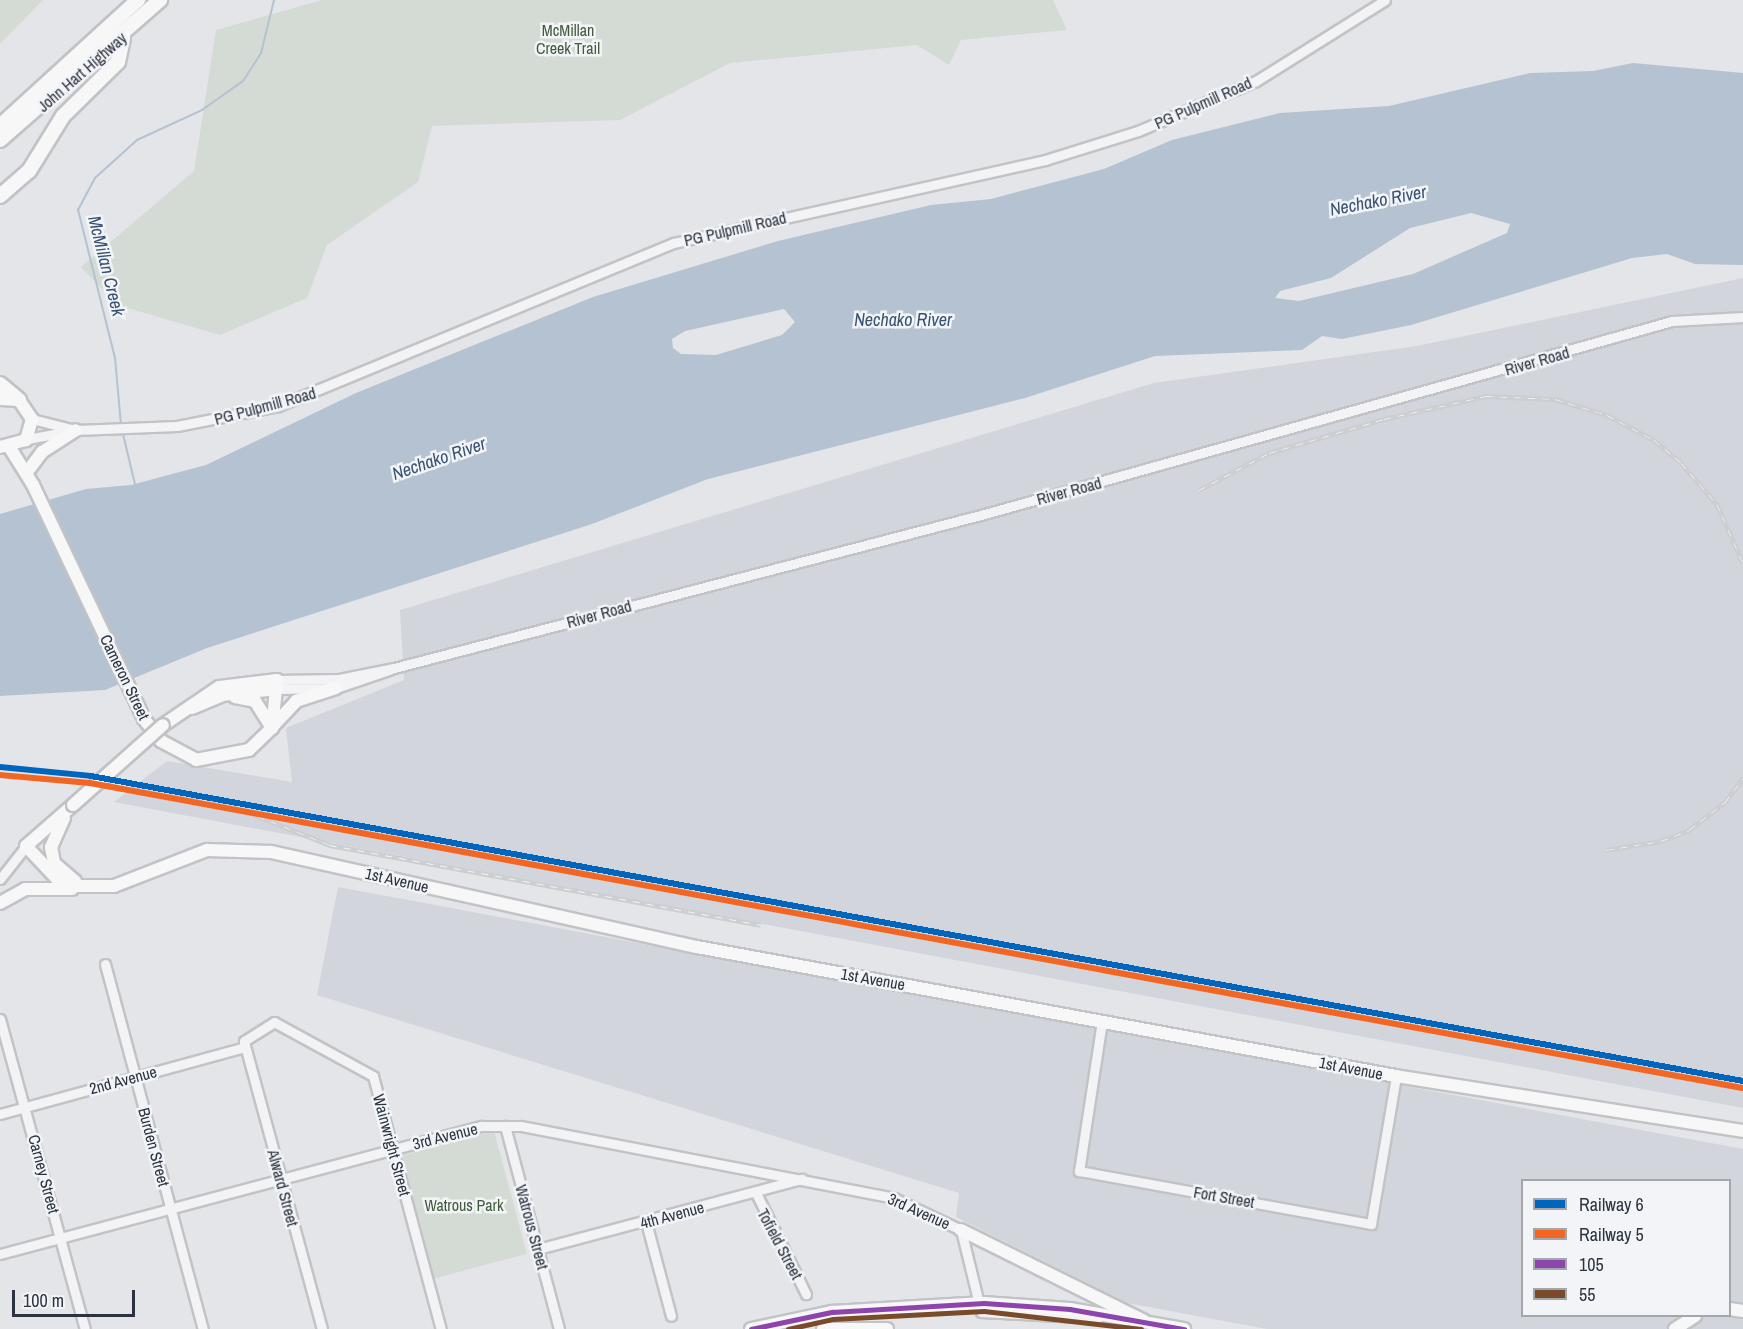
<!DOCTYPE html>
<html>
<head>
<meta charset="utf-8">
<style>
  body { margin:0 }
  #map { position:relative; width:1743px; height:1329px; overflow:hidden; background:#e3e5e8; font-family:"Archivo Narrow",sans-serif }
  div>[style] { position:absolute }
  .built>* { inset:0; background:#d2d5db }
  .green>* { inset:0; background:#d4dbd4; transform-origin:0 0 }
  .water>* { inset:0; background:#b4c2d1 }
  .stream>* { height:2px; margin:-1px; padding:0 1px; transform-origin:1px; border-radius:1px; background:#b4c2d1 }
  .roads { filter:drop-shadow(2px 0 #c1c3c6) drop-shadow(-2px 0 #c1c3c6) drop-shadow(0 2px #c1c3c6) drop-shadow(0 -2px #c1c3c6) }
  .minor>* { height:9px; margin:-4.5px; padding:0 4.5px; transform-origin:4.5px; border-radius:4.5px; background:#f3f3f5 }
  .major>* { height:12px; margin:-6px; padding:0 6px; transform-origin:6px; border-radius:6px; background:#f7f7f7 }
  .highway>* { height:14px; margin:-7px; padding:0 7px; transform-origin:7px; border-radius:7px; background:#f7f7f7 }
  .rail>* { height:4.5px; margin-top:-2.25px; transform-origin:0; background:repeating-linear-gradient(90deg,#f2f4f7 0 7px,#ccced0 0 14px); box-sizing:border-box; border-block:2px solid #ccced0 }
  .bridges { filter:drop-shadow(2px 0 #c0c2c5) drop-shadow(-2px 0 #c0c2c5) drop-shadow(0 2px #c0c2c5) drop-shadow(0 -2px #c0c2c5) }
  .major-bridge>* { height:12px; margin:-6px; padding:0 6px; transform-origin:6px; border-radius:6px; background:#f7f7f7 }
  .bus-1>* { height:4.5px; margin:-2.25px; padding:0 2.25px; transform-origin:2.25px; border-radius:2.25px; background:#8e44ad }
  .bus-2>* { height:4.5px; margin:-2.25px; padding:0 2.25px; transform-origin:2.25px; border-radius:2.25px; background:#7a4b2a }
  .rail-1>* { height:6px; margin:-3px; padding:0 3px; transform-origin:3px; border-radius:3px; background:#0065bd }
  .rail-2>* { height:6px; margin:-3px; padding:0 3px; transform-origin:3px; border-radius:3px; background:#f26522 }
  span { translate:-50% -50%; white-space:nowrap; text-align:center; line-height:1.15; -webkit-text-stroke:5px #f2f4f7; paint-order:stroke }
  .park-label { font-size:16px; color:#405b39 }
  .street-label { font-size:16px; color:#2b3340 }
  .water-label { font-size:18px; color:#385272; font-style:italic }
  .legend { position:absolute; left:1521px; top:1179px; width:210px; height:138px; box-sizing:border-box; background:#f2f4f7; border:2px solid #a2a7ae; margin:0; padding:8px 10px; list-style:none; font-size:18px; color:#2b3340 }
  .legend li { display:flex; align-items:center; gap:12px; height:30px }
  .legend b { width:30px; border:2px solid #a2a7ae }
  .scale { position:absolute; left:12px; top:1290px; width:123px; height:27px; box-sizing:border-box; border:3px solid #2b3340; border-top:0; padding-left:8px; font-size:18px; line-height:21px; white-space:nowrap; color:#2b3340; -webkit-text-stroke:4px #f2f4f7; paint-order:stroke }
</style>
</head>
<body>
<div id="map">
  <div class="built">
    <i style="clip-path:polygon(1743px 278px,1743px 1108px,114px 802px,167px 761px,292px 782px,286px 728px,404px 680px,400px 610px,1154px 383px,1417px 346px)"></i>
    <i style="clip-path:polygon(evenodd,338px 887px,1743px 1149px,1743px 1329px,1267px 1329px,1127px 1303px,956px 1217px,959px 1193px,317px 995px,338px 887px,1522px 1180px,1730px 1180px,1730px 1316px,1522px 1316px,1522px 1180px)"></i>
  </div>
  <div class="green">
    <i style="clip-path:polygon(0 0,43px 0,0 44px)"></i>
    <i style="clip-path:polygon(322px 0,1053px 0,1067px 30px,961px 40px,949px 65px,917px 45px,730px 63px,620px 120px,432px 126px,418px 182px,327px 245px,307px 298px,220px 335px,117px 305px,81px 267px,194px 171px,216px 30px)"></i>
    <i style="left:494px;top:1131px;width:127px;height:96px;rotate:75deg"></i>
  </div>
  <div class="water">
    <i style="clip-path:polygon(evenodd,1633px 63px,1743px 73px,1743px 265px,1695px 264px,1667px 254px,1632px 258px,1411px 325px,1342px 339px,1322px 336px,1302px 350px,1155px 356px,1025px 398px,708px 479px,592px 524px,207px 648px,105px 690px,0 696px,0 514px,86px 489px,131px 485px,206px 465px,356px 393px,593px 297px,778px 241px,931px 205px,991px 199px,1104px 169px,1172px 140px,1280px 113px,1389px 106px,1530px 73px,1593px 71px,1633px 63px,1471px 213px,1510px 224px,1507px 233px,1413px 274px,1299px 301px,1275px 298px,1280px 291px,1331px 278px,1410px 228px,1471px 213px,1633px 63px,784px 309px,795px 322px,782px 335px,716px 355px,681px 354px,673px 348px,672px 339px,685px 331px,784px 309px)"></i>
  </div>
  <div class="stream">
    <i style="left:121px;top:425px;width:67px;rotate:-95.1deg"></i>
    <i style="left:115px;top:358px;width:153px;rotate:-104deg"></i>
    <i style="left:78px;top:210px;width:36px;rotate:-62deg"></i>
    <i style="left:95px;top:178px;width:57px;rotate:-42.1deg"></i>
    <i style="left:137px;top:140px;width:72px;rotate:-24.8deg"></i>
    <i style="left:202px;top:110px;width:50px;rotate:-35.3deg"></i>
    <i style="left:243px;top:81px;width:33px;rotate:-57deg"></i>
    <i style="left:261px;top:53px;width:55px;rotate:-76.2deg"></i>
    <i style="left:122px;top:430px;width:56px;rotate:76.5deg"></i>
  </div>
  <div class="roads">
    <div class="minor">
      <i style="left:32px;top:419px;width:40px;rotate:14.4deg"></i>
      <i style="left:27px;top:439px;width:50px;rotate:-10.4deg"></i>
      <i style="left:76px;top:430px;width:101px;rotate:-2.3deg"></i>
      <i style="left:177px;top:426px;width:103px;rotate:-11.2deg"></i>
      <i style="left:278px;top:406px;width:428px;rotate:-22.4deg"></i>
      <i style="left:674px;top:243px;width:380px;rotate:-12.6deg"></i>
      <i style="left:1045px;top:160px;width:97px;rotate:-17.3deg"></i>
      <i style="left:1138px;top:131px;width:128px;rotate:-23deg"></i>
      <i style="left:1256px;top:81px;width:152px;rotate:-32.1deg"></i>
      <i style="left:277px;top:680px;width:62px;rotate:-0.9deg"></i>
      <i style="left:339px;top:679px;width:56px;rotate:-11.3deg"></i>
      <i style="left:394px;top:668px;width:614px;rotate:-14.62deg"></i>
      <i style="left:988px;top:513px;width:710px;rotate:-15.68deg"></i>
      <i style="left:1672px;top:321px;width:71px;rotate:-3.2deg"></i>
      <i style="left:277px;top:689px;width:59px;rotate:-1deg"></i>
      <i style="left:336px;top:688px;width:56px;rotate:-18.8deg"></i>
      <i style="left:0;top:879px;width:42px;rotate:-51.8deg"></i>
      <i style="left:105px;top:964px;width:378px;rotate:75deg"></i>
      <i style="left:0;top:1019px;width:321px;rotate:74.7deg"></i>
      <i style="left:1102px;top:1021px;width:152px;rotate:98.7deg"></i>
      <i style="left:1079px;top:1171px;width:297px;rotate:10.3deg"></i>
      <i style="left:1371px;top:1224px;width:150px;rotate:-80.4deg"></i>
      <i style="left:0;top:1114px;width:254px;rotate:-15.3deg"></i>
      <i style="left:505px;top:1126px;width:210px;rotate:75.1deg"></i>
      <i style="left:756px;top:1193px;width:113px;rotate:63.7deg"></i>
      <i style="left:646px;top:1222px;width:97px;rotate:75.1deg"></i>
      <i style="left:538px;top:1249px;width:273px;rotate:-14.9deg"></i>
      <i style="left:0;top:1254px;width:499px;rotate:-14.9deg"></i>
      <i style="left:482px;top:1126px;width:39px"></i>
      <i style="left:521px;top:1126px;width:380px;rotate:10.9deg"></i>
      <i style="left:894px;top:1198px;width:74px;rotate:25.5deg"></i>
      <i style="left:961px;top:1230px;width:84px;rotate:76.3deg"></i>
      <i style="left:981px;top:1312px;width:117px;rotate:2.9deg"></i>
      <i style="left:322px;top:1329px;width:298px;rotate:-105.2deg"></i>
      <i style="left:244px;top:1041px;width:36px;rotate:-32deg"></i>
      <i style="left:274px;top:1022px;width:113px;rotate:28.6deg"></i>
      <i style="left:373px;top:1076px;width:262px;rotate:75deg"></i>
    </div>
    <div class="major">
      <i style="left:0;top:399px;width:19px;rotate:3deg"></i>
      <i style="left:19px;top:400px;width:23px;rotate:56deg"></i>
      <i style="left:32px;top:419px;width:22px;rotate:106deg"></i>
      <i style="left:26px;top:440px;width:27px;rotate:165deg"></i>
      <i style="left:10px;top:448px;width:44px;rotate:58.1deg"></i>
      <i style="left:33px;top:485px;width:259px;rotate:64.6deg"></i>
      <i style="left:144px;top:719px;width:28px;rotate:52deg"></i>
      <i style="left:161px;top:741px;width:40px;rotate:28deg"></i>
      <i style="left:196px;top:760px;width:54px;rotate:-10.7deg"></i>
      <i style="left:249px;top:750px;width:32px;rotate:-44deg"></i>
      <i style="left:272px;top:728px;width:48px;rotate:-84.1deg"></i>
      <i style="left:277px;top:680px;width:58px;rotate:173.1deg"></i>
      <i style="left:219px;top:687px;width:68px;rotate:145.8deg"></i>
      <i style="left:27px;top:472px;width:25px;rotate:-53deg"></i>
      <i style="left:42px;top:452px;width:40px;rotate:-32.9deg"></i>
      <i style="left:235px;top:697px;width:20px;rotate:11deg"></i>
      <i style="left:255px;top:701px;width:32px;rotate:58deg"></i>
      <i style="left:192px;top:708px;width:33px;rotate:-23deg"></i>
      <i style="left:222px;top:695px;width:55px;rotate:-6.2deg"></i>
      <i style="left:274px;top:725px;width:33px;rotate:-47deg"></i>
      <i style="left:296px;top:701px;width:42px;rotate:-18deg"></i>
      <i style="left:73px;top:805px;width:62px;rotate:138.9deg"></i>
      <i style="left:26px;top:846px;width:47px;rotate:46.7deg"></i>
      <i style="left:58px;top:880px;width:14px;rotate:25deg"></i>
      <i style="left:71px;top:886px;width:43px"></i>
      <i style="left:114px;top:886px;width:100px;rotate:-21.2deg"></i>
      <i style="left:207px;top:850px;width:64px;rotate:1.8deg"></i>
      <i style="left:271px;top:852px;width:436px;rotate:12.6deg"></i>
      <i style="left:697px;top:947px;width:711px;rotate:10.46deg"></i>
      <i style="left:1396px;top:1076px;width:351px;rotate:9deg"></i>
      <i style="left:64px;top:818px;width:32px;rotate:114deg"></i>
      <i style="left:51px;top:847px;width:16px;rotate:79deg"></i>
      <i style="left:54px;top:863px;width:28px;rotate:41deg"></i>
      <i style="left:0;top:903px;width:29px;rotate:-29deg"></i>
      <i style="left:25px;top:889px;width:47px"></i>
      <i style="left:961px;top:1230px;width:204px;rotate:26.4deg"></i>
      <i style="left:1730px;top:1309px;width:13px;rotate:9deg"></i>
      <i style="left:751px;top:1329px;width:83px;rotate:-11.9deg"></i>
      <i style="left:832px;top:1312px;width:152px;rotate:-3.4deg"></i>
      <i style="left:984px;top:1303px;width:86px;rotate:4deg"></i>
      <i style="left:1070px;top:1309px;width:116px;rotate:10deg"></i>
      <i style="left:823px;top:1329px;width:64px"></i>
      <i style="left:1675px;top:1329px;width:24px;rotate:-33deg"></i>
    </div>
    <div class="highway">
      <i style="left:0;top:126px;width:187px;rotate:-42.4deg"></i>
      <i style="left:0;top:140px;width:213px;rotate:-41.2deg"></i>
      <i style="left:0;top:196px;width:38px;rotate:-41deg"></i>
      <i style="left:29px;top:171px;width:65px;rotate:-58.3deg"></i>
      <i style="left:63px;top:116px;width:77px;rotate:-44.5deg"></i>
      <i style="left:118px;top:62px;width:25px;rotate:-78deg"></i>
      <i style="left:0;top:384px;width:25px;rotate:40deg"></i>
    </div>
  </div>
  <div class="rail">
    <i style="left:1199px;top:490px;width:79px;rotate:-27.9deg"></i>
    <i style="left:1269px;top:453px;width:120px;rotate:-16.5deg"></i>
    <i style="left:1384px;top:419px;width:105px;rotate:-12.7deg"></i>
    <i style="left:1486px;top:396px;width:69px;rotate:2.5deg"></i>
    <i style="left:1555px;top:399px;width:54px;rotate:17.1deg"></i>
    <i style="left:1607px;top:415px;width:53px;rotate:28deg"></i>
    <i style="left:1654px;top:440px;width:35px;rotate:40deg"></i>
    <i style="left:1681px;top:463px;width:55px;rotate:48.7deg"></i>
    <i style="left:1717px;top:504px;width:64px;rotate:66.2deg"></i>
    <i style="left:174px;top:792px;width:73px;rotate:15deg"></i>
    <i style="left:245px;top:811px;width:92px;rotate:21.8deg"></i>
    <i style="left:330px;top:845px;width:438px;rotate:10.5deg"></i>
    <i style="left:1606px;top:850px;width:56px;rotate:-9.3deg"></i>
    <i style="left:1661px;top:841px;width:30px;rotate:-21deg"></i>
    <i style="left:1689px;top:830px;width:46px;rotate:-37.9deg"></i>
    <i style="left:1725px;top:802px;width:30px;rotate:-53deg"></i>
  </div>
  <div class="bridges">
    <div class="major-bridge">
      <i style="left:73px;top:805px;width:120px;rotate:-41.6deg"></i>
    </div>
  </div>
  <div class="bus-1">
    <i style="left:751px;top:1329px;width:83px;rotate:-11.9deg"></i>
    <i style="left:832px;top:1312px;width:152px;rotate:-3.4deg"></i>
    <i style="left:984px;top:1303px;width:86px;rotate:4deg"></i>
    <i style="left:1070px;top:1309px;width:116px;rotate:10deg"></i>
  </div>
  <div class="bus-2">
    <i style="left:788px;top:1329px;width:46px;rotate:-12.5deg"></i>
    <i style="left:833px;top:1319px;width:151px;rotate:-3deg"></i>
    <i style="left:984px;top:1311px;width:158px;rotate:6.5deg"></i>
  </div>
  <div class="rail-1">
    <i style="left:0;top:767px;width:91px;rotate:5.6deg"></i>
    <i style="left:91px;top:776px;width:1680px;rotate:10.46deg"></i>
  </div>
  <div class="rail-2">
    <i style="left:0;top:775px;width:90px;rotate:5.1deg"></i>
    <i style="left:90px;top:783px;width:1680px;rotate:10.46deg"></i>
  </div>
  <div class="park-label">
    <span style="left:568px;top:39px">McMillan<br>Creek Trail</span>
    <span style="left:464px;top:1205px">Watrous Park</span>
  </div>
  <div class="street-label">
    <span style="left:82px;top:72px;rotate:-41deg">John Hart Highway</span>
    <span style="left:1203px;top:103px;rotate:-24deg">PG Pulpmill Road</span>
    <span style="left:735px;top:229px;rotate:-13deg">PG Pulpmill Road</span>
    <span style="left:1537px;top:361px;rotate:-16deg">River Road</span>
    <span style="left:265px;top:406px;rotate:-15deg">PG Pulpmill Road</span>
    <span style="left:1069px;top:491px;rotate:-15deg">River Road</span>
    <span style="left:599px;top:614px;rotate:-15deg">River Road</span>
    <span style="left:125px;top:677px;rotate:64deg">Cameron Street</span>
    <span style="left:397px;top:880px;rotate:13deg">1st Avenue</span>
    <span style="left:873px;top:979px;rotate:10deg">1st Avenue</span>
    <span style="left:1351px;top:1068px;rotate:11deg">1st Avenue</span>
    <span style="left:123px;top:1080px;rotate:-15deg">2nd Avenue</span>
    <span style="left:445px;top:1136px;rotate:-14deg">3rd Avenue</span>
    <span style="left:392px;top:1145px;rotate:75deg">Wainwright Street</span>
    <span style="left:154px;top:1147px;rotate:75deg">Burden Street</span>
    <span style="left:44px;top:1174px;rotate:75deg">Carney Street</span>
    <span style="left:283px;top:1188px;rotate:75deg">Alward Street</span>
    <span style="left:1224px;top:1197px;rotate:10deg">Fort Street</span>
    <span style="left:919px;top:1211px;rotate:24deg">3rd Avenue</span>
    <span style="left:672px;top:1215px;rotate:-15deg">4th Avenue</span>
    <span style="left:532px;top:1227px;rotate:75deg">Watrous Street</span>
    <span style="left:780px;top:1244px;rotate:62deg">Tofield Street</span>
  </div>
  <div class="water-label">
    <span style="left:1378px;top:201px;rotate:-11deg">Nechako River</span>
    <span style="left:106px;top:266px;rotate:76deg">McMillan Creek</span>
    <span style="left:903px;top:320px">Nechako River</span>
    <span style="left:439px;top:459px;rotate:-19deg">Nechako River</span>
  </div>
  <ul class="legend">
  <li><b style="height:8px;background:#0065bd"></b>Railway 6</li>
  <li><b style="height:8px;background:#f26522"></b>Railway 5</li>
  <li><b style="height:8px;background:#8e44ad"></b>105</li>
  <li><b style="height:8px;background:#7a4b2a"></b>55</li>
  </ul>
  <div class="scale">100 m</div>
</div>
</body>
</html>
